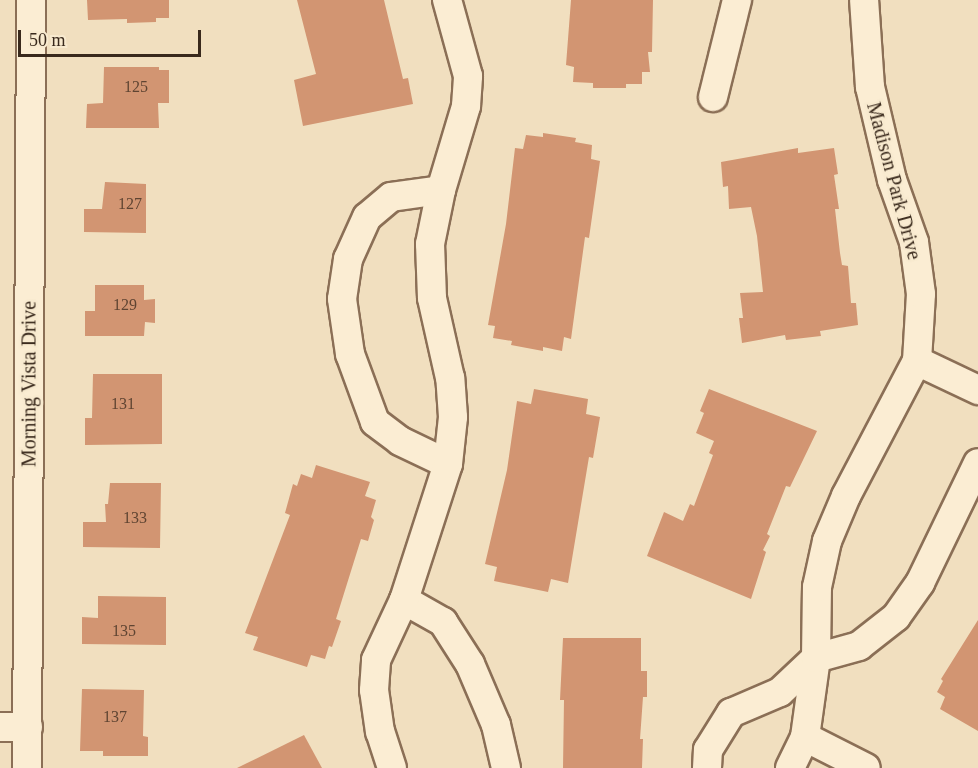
<!DOCTYPE html>
<html>
<head>
<meta charset="utf-8">
<style>
  body { margin:0 }
  #map { position:relative; width:978px; height:768px; overflow:hidden; background:#f1dfbf; font-family:Georgia,serif }
  div>[style] { position:absolute }
  .building>* { inset:0; background:#d29572 }
  .roads { filter:drop-shadow(2px 0 #8b6f56) drop-shadow(-2px 0 #8b6f56) drop-shadow(0 2px #8b6f56) drop-shadow(0 -2px #8b6f56) }
  .minor>* { height:28px; margin:-14px; padding:0 14px; transform-origin:14px; border-radius:14px; background:#fbedd3 }
  span { translate:-50% -50%; white-space:nowrap; text-align:center; line-height:1.15; -webkit-text-stroke:5px #f8eacf; paint-order:stroke }
  .number-label { font-size:16px; color:#5f4432 }
  .number-label span { -webkit-text-stroke-width:0 }
  .street-label { font-size:20px; color:#39291c }
  .scale { position:absolute; left:18px; top:30px; width:183px; height:27px; box-sizing:border-box; border:3px solid #39291c; border-top:0; padding-left:8px; font-size:18px; line-height:21px; white-space:nowrap; color:#39291c; -webkit-text-stroke:4px #f8eacf; paint-order:stroke }
</style>
</head>
<body>
<div id="map">
  <div class="building">
    <i style="clip-path:polygon(87px 0,169px 0,169px 18px,156px 18px,156px 22px,127px 23px,127px 19px,88px 20px)"></i>
    <i style="clip-path:polygon(297px 0,384px 0,403px 79px,408px 78px,413px 104px,303px 126px,294px 80px,316px 74px)"></i>
    <i style="clip-path:polygon(571px 0,653px 0,652px 52px,648px 52px,650px 72px,642px 72px,642px 84px,626px 84px,626px 88px,593px 88px,593px 83px,573px 82px,574px 67px,566px 65px)"></i>
    <i style="clip-path:polygon(104px 67px,159px 67px,159px 70px,169px 70px,169px 103px,158px 103px,159px 128px,86px 128px,87px 104px,103px 103px)"></i>
    <i style="clip-path:polygon(543px 133px,576px 138px,575px 142px,592px 145px,591px 159px,600px 161px,589px 238px,585px 237px,571px 339px,564px 337px,562px 351px,543px 347px,543px 351px,511px 345px,512px 341px,493px 338px,495px 326px,488px 325px,506px 224px,515px 148px,523px 149px,526px 135px,543px 137px)"></i>
    <i style="clip-path:polygon(798px 148px,798px 153px,834px 148px,838px 174px,834px 175px,839px 209px,835px 209px,840px 253px,842px 265px,848px 266px,851px 303px,856px 303px,858px 325px,820px 331px,821px 336px,786px 340px,785px 335px,742px 343px,739px 318px,743px 318px,740px 293px,763px 292px,757px 236px,751px 207px,729px 209px,728px 186px,723px 187px,721px 162px)"></i>
    <i style="clip-path:polygon(105px 182px,146px 184px,146px 233px,84px 232px,84px 209px,102px 209px)"></i>
    <i style="clip-path:polygon(95px 285px,144px 285px,144px 300px,155px 299px,155px 323px,145px 322px,144px 336px,85px 336px,85px 311px,95px 311px)"></i>
    <i style="clip-path:polygon(93px 374px,162px 374px,162px 444px,85px 445px,85px 418px,92px 418px)"></i>
    <i style="clip-path:polygon(534px 389px,588px 399px,586px 414px,600px 417px,593px 458px,589px 457px,568px 583px,551px 579px,548px 592px,494px 581px,497px 567px,485px 564px,507px 470px,517px 401px,531px 404px)"></i>
    <i style="clip-path:polygon(709px 389px,817px 431px,790px 487px,786px 486px,767px 534px,770px 536px,763px 550px,766px 552px,751px 599px,647px 556px,664px 512px,683px 521px,690px 504px,694px 506px,713px 455px,709px 453px,714px 441px,696px 433px,704px 413px,700px 411px)"></i>
    <i style="clip-path:polygon(316px 465px,370px 482px,365px 496px,376px 500px,371px 517px,374px 520px,368px 541px,361px 539px,336px 619px,341px 621px,332px 647px,329px 646px,325px 659px,311px 655px,307px 667px,253px 650px,258px 637px,245px 633px,290px 515px,285px 513px,293px 484px,297px 486px,301px 474px,312px 478px)"></i>
    <i style="clip-path:polygon(110px 483px,161px 483px,160px 548px,83px 547px,83px 522px,106px 522px,105px 504px,108px 504px)"></i>
    <i style="clip-path:polygon(98px 596px,166px 597px,166px 645px,82px 644px,82px 617px,98px 618px)"></i>
    <i style="clip-path:polygon(978px 620px,978px 731px,940px 709px,945px 697px,937px 692px,943px 681px,941px 679px)"></i>
    <i style="clip-path:polygon(563px 638px,641px 638px,641px 671px,647px 671px,647px 697px,643px 697px,640px 739px,643px 739px,642px 768px,563px 768px,564px 700px,560px 700px)"></i>
    <i style="clip-path:polygon(82px 689px,144px 690px,143px 736px,148px 737px,148px 756px,103px 756px,103px 751px,80px 751px)"></i>
    <i style="clip-path:polygon(304px 735px,322px 768px,237px 768px)"></i>
  </div>
  <div class="roads">
    <div class="minor">
      <i style="left:713px;top:97px;width:100px;rotate:-76.1deg"></i>
      <i style="left:441px;top:190px;width:50px;rotate:172deg"></i>
      <i style="left:391px;top:197px;width:31px;rotate:140deg"></i>
      <i style="left:367px;top:217px;width:46px;rotate:114.3deg"></i>
      <i style="left:348px;top:259px;width:40px;rotate:98.5deg"></i>
      <i style="left:342px;top:299px;width:56px;rotate:81.7deg"></i>
      <i style="left:350px;top:354px;width:72px;rotate:69.8deg"></i>
      <i style="left:375px;top:422px;width:31px;rotate:37deg"></i>
      <i style="left:400px;top:441px;width:53px;rotate:25.6deg"></i>
      <i style="left:917px;top:361px;width:68px;rotate:25.4deg"></i>
      <i style="left:404px;top:600px;width:45px;rotate:29.4deg"></i>
      <i style="left:443px;top:622px;width:50px;rotate:57.3deg"></i>
      <i style="left:470px;top:664px;width:66px;rotate:66.9deg"></i>
      <i style="left:496px;top:725px;width:44px;rotate:76.9deg"></i>
      <i style="left:0;top:727px;width:28px"></i>
      <i style="left:805px;top:737px;width:68px;rotate:26.9deg"></i>
      <i style="left:27px;top:768px;width:768px;rotate:-89.7deg"></i>
      <i style="left:392px;top:768px;width:38px;rotate:-108deg"></i>
      <i style="left:380px;top:732px;width:42px;rotate:-98.1deg"></i>
      <i style="left:374px;top:690px;width:30px;rotate:-86deg"></i>
      <i style="left:376px;top:660px;width:66px;rotate:-65deg"></i>
      <i style="left:404px;top:600px;width:143px;rotate:-72.1deg"></i>
      <i style="left:448px;top:464px;width:47px;rotate:-83.9deg"></i>
      <i style="left:453px;top:417px;width:39px;rotate:-94deg"></i>
      <i style="left:450px;top:378px;width:82px;rotate:-102.7deg"></i>
      <i style="left:432px;top:298px;width:54px;rotate:-92.1deg"></i>
      <i style="left:430px;top:244px;width:55px;rotate:-78.5deg"></i>
      <i style="left:441px;top:190px;width:88px;rotate:-73.4deg"></i>
      <i style="left:466px;top:106px;width:30px;rotate:-86deg"></i>
      <i style="left:468px;top:76px;width:79px;rotate:-105.4deg"></i>
      <i style="left:707px;top:768px;width:18px;rotate:-87deg"></i>
      <i style="left:708px;top:750px;width:44px;rotate:-58.1deg"></i>
      <i style="left:731px;top:713px;width:53px;rotate:-23.2deg"></i>
      <i style="left:780px;top:692px;width:50px;rotate:-43.4deg"></i>
      <i style="left:816px;top:658px;width:45px;rotate:-15.6deg"></i>
      <i style="left:859px;top:646px;width:47px;rotate:-38.1deg"></i>
      <i style="left:896px;top:617px;width:42px;rotate:-54.8deg"></i>
      <i style="left:920px;top:583px;width:133px;rotate:-64.2deg"></i>
      <i style="left:790px;top:768px;width:34px;rotate:-64deg"></i>
      <i style="left:805px;top:737px;width:80px;rotate:-82.1deg"></i>
      <i style="left:816px;top:658px;width:71px;rotate:-89.2deg"></i>
      <i style="left:817px;top:587px;width:47px;rotate:-77.7deg"></i>
      <i style="left:827px;top:541px;width:49px;rotate:-67.1deg"></i>
      <i style="left:846px;top:496px;width:153px;rotate:-62.3deg"></i>
      <i style="left:917px;top:361px;width:67px;rotate:-86.6deg"></i>
      <i style="left:921px;top:294px;width:52px;rotate:-97.7deg"></i>
      <i style="left:914px;top:242px;width:66px;rotate:-109.5deg"></i>
      <i style="left:892px;top:180px;width:96px;rotate:-103.3deg"></i>
      <i style="left:870px;top:87px;width:87px;rotate:-93.9deg"></i>
    </div>
  </div>
  <div class="number-label">
    <span style="left:136px;top:87px">125</span>
    <span style="left:130px;top:204px">127</span>
    <span style="left:125px;top:305px">129</span>
    <span style="left:123px;top:404px">131</span>
    <span style="left:135px;top:518px">133</span>
    <span style="left:124px;top:631px">135</span>
    <span style="left:115px;top:717px">137</span>
  </div>
  <div class="street-label">
    <span style="left:894px;top:181px;rotate:75deg">Madison Park Drive</span>
    <span style="left:29px;top:384px;rotate:-90deg">Morning Vista Drive</span>
  </div>
  <div class="scale">50 m</div>
</div>
</body>
</html>
